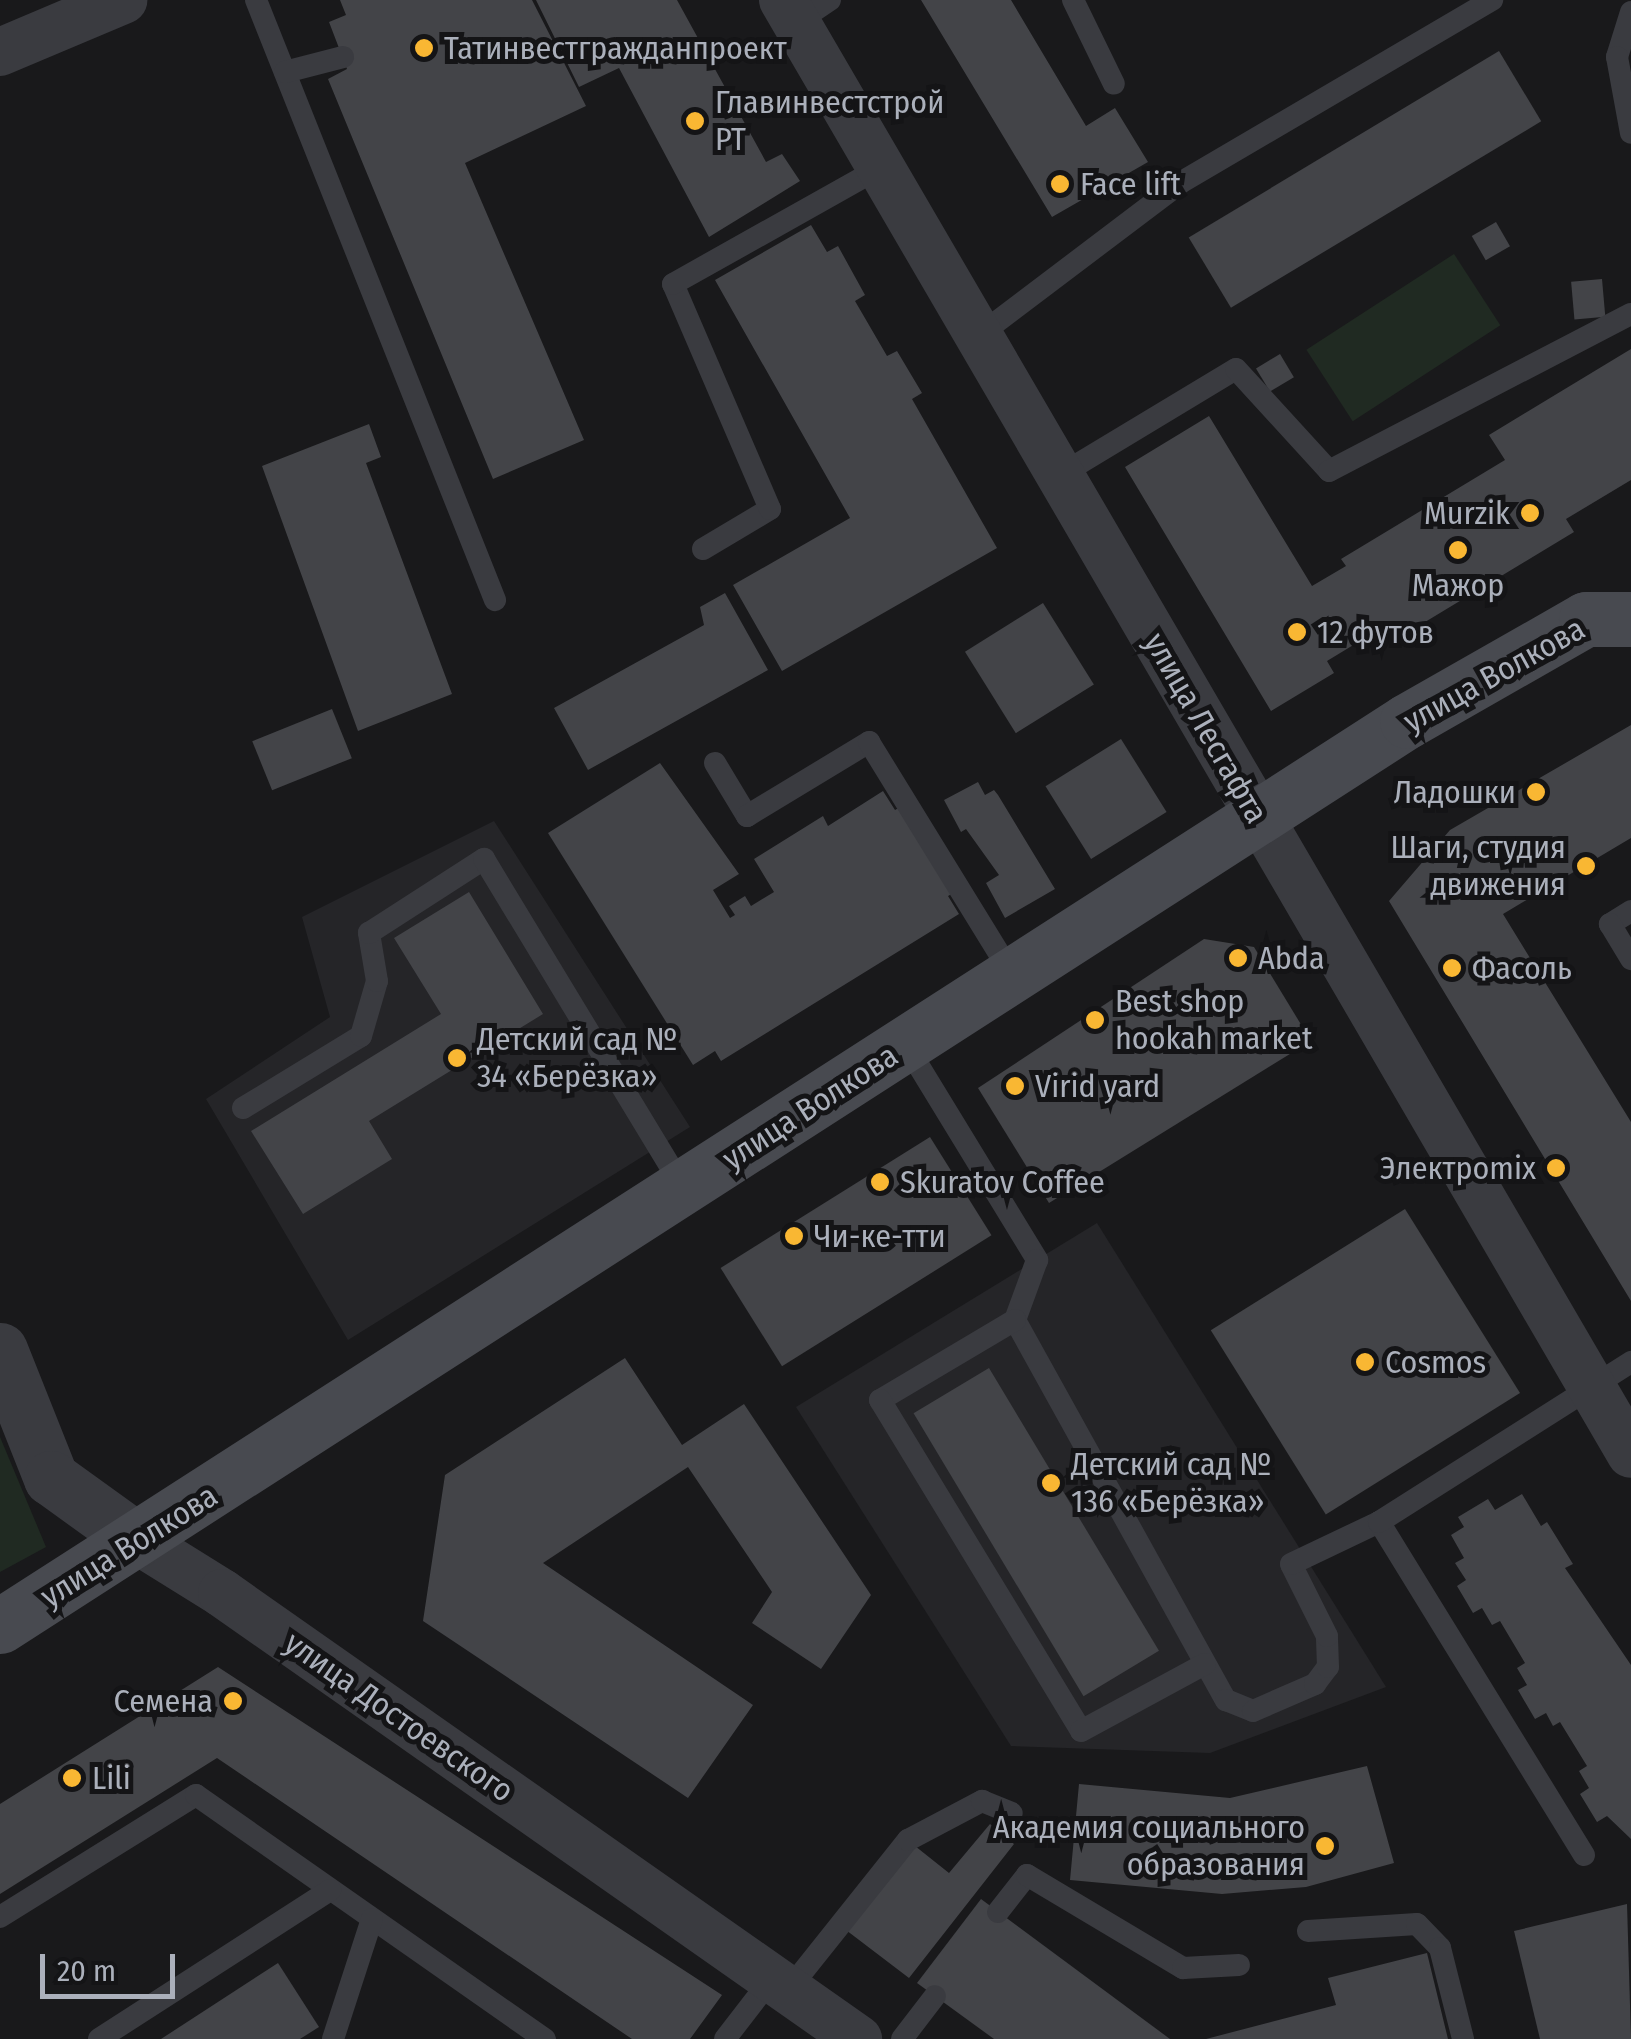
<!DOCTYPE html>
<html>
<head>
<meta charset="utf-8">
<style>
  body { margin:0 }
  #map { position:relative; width:1631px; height:2039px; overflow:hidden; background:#19191b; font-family:"Fira Sans Condensed",sans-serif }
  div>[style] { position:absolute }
  .built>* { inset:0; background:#252528 }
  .green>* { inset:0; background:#202a22; transform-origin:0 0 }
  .building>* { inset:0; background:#434448; transform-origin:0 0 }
  .service>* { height:22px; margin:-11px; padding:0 11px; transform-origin:11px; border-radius:11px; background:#3a3b40 }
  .minor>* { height:48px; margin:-24px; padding:0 24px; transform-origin:24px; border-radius:24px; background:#3a3b40 }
  .tertiary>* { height:55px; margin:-27.5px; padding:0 27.5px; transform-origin:27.5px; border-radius:27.5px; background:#3a3b40 }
  .secondary>* { height:55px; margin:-27.5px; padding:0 27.5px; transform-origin:27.5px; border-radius:27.5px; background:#484a50 }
  .dots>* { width:28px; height:28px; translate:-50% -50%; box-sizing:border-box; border:5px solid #141416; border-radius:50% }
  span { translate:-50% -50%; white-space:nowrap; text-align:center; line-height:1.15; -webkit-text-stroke:10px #141416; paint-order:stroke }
  .poi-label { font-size:32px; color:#abb0bb }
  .left { translate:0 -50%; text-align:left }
  .right { translate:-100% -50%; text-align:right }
  .street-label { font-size:32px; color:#abb0bb }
  .scale { position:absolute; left:40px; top:1954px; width:135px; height:45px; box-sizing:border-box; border:5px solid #abb0bb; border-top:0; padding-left:12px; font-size:30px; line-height:35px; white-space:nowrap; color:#abb0bb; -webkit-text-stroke:8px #141416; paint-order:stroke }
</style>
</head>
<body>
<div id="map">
  <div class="built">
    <i style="clip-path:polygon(494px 821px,690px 1127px,348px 1340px,206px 1099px,330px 1017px,302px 917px)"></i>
    <i style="clip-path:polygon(1097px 1223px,1386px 1687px,1210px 1753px,1011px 1746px,796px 1407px)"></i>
  </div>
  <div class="green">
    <i style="left:1454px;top:254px;width:85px;height:176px;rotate:57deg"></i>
    <i style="clip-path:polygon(0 1437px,46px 1547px,0 1572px)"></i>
  </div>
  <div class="building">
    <i style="clip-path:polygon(340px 0,532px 0,586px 106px,465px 163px,584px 440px,493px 479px,328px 79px,347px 69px,329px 22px,346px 15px)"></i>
    <i style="clip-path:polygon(536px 0,677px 0,766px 162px,782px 154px,800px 181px,709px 237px,619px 68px,579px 87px)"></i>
    <i style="clip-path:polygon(921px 0,1011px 0,1086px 126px,1115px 108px,1148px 162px,1052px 217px)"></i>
    <i style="left:1499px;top:51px;width:82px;height:362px;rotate:59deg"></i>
    <i style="left:1496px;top:222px;width:28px;height:28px;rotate:60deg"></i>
    <i style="clip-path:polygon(811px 225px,827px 252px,838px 246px,865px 295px,855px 301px,887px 356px,897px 351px,922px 393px,912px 399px,997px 548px,782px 671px,733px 585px,850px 518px,715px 280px)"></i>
    <i style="left:1602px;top:279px;width:38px;height:31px;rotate:85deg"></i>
    <i style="clip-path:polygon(1631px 349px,1631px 480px,1566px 519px,1574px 532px,1392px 642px,1383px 627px,1327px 661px,1334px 673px,1271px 711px,1125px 467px,1209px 416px,1312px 586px,1346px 566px,1341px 559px,1505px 460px,1489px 435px)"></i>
    <i style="left:1280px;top:354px;width:27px;height:28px;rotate:59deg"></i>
    <i style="clip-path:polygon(369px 424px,381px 457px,366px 463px,452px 694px,358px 731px,262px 466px)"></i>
    <i style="clip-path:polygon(725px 593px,768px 670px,588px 770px,554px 708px,704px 625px,700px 607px)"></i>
    <i style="left:1043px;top:603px;width:96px;height:92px;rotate:58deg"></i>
    <i style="left:332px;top:709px;width:53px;height:86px;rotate:68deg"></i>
    <i style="clip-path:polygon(1631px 725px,1631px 838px,1503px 914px,1631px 1122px,1631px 1301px,1389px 901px,1450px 830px)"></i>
    <i style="left:1121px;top:739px;width:86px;height:89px;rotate:58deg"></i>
    <i style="clip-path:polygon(660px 763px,739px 874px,713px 890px,730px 918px,735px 915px,729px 906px,745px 896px,751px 906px,774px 892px,754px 859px,823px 816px,828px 826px,883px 791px,895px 810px,904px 805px,957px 891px,948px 896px,959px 914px,721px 1061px,715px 1051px,693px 1065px,548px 833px)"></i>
    <i style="clip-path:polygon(978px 782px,985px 795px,994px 790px,998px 795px,1055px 889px,1005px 918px,986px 883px,999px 875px,966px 829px,961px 832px,944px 800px)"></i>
    <i style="clip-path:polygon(469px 892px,543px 1014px,369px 1121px,392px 1159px,303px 1214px,251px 1131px,441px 1014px,394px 938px)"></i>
    <i style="clip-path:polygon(1204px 939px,1254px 947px,1311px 1041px,1049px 1203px,978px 1088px)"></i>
    <i style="left:930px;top:1137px;width:116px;height:247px;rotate:58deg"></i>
    <i style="left:1405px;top:1209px;width:217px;height:229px;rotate:58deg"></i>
    <i style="clip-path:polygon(625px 1358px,682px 1445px,744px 1404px,871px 1595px,821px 1669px,752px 1623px,772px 1592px,688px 1467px,543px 1563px,753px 1705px,688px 1798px,423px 1621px,445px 1475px)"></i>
    <i style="left:989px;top:1368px;width:330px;height:88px;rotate:59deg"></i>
    <i style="clip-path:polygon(1522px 1494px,1541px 1526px,1547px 1522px,1573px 1564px,1565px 1568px,1631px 1665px,1631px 1839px,1607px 1816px,1597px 1822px,1580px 1794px,1589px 1788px,1579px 1771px,1587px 1766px,1560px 1722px,1553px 1726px,1546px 1713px,1535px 1719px,1518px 1690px,1527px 1685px,1517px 1668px,1525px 1663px,1500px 1621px,1492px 1625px,1482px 1608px,1473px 1613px,1457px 1586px,1466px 1580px,1455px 1563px,1464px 1558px,1451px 1535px,1464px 1527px,1458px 1517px,1488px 1499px,1495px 1510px)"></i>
    <i style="clip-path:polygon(218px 1667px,722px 1995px,690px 2039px,632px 2039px,217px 1758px,0 1894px,0 1804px)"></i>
    <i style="clip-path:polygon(1367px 1766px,1394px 1863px,1306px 1887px,1222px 1894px,1070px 1880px,1079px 1784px,1230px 1798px)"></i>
    <i style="clip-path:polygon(990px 1824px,1014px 1844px,909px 1978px,842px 1927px,910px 1842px,949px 1873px)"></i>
    <i style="clip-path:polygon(981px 1899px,1170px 2039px,994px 2039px,917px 1983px)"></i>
    <i style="clip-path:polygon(1627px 1904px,1631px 2039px,1540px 2039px,1514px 1931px)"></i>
    <i style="clip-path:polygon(1427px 1953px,1448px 2039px,1206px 2039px,1336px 2005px,1328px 1978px)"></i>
    <i style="clip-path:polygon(278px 1963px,319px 2027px,300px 2039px,161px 2039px)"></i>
  </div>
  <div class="service">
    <i style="left:256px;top:0;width:646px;rotate:68.28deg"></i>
    <i style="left:1073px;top:0;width:93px;rotate:64deg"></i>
    <i style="left:1631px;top:12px;width:47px;rotate:107.3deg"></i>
    <i style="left:1617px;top:57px;width:77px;rotate:79.6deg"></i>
    <i style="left:796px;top:23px;width:41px;rotate:-34.1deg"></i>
    <i style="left:285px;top:72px;width:60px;rotate:-14.5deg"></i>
    <i style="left:978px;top:336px;width:253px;rotate:-37.1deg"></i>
    <i style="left:1180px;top:183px;width:362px;rotate:-30.4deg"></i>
    <i style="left:1060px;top:475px;width:205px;rotate:-31.1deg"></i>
    <i style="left:1236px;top:369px;width:138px;rotate:47.6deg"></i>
    <i style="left:1329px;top:471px;width:340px;rotate:-27.5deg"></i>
    <i style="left:703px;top:549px;width:78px;rotate:-30.8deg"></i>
    <i style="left:770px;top:509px;width:245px;rotate:-113.3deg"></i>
    <i style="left:673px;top:284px;width:237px;rotate:-29.3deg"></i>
    <i style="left:715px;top:763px;width:62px;rotate:58.9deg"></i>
    <i style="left:747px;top:816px;width:143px;rotate:-31.2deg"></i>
    <i style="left:869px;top:742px;width:273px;rotate:58.4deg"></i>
    <i style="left:1631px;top:911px;width:25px;rotate:148deg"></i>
    <i style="left:1610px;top:924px;width:41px;rotate:59deg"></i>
    <i style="left:906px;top:1045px;width:252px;rotate:58.6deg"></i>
    <i style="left:1037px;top:1260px;width:64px;rotate:110.1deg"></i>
    <i style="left:1015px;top:1320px;width:435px;rotate:61deg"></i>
    <i style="left:1226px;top:1700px;width:29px;rotate:22deg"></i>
    <i style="left:1253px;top:1711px;width:68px;rotate:-23.5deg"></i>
    <i style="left:1315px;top:1684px;width:21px;rotate:-53deg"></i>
    <i style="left:1328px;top:1667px;width:31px;rotate:-92deg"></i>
    <i style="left:1327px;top:1636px;width:80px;rotate:-116.6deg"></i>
    <i style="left:1291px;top:1564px;width:98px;rotate:-25.5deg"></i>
    <i style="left:243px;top:1108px;width:138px;rotate:-31.4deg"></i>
    <i style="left:361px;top:1036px;width:57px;rotate:-73.8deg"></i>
    <i style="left:377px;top:981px;width:49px;rotate:-99.5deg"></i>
    <i style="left:369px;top:933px;width:137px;rotate:-32.8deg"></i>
    <i style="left:484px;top:859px;width:386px;rotate:58.8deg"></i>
    <i style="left:1015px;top:1320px;width:157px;rotate:149.3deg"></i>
    <i style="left:880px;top:1400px;width:387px;rotate:58.7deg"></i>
    <i style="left:1081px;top:1731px;width:141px;rotate:-28.4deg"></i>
    <i style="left:1584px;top:1855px;width:391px;rotate:-121.6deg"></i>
    <i style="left:1379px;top:1522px;width:299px;rotate:-32.4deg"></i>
    <i style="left:998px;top:1912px;width:47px;rotate:-51.9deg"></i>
    <i style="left:1027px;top:1875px;width:182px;rotate:30.8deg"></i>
    <i style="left:1183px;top:1968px;width:56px;rotate:-3.1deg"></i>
    <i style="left:0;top:1917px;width:231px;rotate:-31.9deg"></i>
    <i style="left:196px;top:1795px;width:426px;rotate:35deg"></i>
    <i style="left:1308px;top:1931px;width:109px;rotate:-3.7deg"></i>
    <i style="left:1417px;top:1924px;width:33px;rotate:46deg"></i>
    <i style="left:1440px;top:1948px;width:94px;rotate:75.8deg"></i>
    <i style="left:789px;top:1989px;width:191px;rotate:-51.4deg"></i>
    <i style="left:908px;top:1840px;width:84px;rotate:-27.8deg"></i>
    <i style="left:982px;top:1801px;width:32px;rotate:22deg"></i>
    <i style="left:99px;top:2039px;width:275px;rotate:-32.8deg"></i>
    <i style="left:333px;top:2039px;width:126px;rotate:-72deg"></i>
    <i style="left:725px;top:2039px;width:78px;rotate:-52.3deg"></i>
    <i style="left:902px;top:2039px;width:54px;rotate:-52.5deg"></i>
  </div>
  <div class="minor">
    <i style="left:783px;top:0;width:1683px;rotate:59.75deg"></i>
    <i style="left:0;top:52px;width:134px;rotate:-22.9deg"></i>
    <i style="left:137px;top:1540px;width:100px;rotate:31.9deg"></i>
    <i style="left:222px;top:1593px;width:777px;rotate:35.04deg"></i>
  </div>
  <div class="tertiary">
    <i style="left:0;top:1350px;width:138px;rotate:68.3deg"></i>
    <i style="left:51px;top:1478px;width:106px;rotate:35.8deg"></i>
  </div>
  <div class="secondary">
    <i style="left:0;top:1626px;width:1673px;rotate:-32.75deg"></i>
    <i style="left:1407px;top:721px;width:206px;rotate:-29.7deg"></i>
    <i style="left:1586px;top:619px;width:45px"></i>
  </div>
  <div class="dots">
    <i style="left:424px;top:48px;background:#f9b733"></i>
    <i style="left:695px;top:121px;background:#f9b733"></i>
    <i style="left:1060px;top:184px;background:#f9b733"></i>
    <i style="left:1530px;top:513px;background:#f9b733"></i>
    <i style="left:1458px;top:550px;background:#f9b733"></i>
    <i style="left:1297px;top:632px;background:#f9b733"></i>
    <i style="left:1536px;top:792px;background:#f9b733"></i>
    <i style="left:1586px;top:866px;background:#f9b733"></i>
    <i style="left:1238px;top:958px;background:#f9b733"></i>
    <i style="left:1452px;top:968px;background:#f9b733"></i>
    <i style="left:1095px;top:1020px;background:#f9b733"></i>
    <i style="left:457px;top:1058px;background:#f9b733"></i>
    <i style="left:1015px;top:1086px;background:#f9b733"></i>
    <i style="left:1556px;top:1168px;background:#f9b733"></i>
    <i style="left:880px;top:1182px;background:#f9b733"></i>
    <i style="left:794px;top:1236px;background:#f9b733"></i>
    <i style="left:1365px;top:1362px;background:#f9b733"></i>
    <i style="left:1051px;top:1483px;background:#f9b733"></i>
    <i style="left:233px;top:1701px;background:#f9b733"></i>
    <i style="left:72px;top:1778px;background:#f9b733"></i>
    <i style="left:1325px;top:1846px;background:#f9b733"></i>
  </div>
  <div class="poi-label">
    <span class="left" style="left:444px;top:48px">Татинвестгражданпроект</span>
    <span class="left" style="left:715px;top:121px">Главинвестстрой<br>РТ</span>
    <span class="left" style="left:1080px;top:184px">Face lift</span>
    <span class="right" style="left:1510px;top:513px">Murzik</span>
    <span style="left:1458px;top:585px">Мажор</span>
    <span class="left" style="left:1317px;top:632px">12 футов</span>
    <span class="right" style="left:1516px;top:792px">Ладошки</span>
    <span class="right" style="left:1566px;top:866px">Шаги, студия<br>движения</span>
    <span class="left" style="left:1258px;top:958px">Abda</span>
    <span class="left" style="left:1472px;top:968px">Фасоль</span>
    <span class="left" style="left:1115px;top:1020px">Best shop<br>hookah market</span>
    <span class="left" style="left:477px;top:1058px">Детский сад №<br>34 «Берёзка»</span>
    <span class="left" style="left:1035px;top:1086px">Virid yard</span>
    <span class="right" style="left:1536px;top:1168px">Электроmix</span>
    <span class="left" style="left:900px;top:1182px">Skuratov Coffee</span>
    <span class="left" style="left:814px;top:1236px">Чи-ке-тти</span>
    <span class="left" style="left:1385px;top:1362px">Cosmos</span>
    <span class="left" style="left:1071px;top:1483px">Детский сад №<br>136 «Берёзка»</span>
    <span class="right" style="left:213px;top:1701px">Семена</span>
    <span class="left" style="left:92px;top:1778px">Lili</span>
    <span class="right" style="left:1305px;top:1846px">Академия социального<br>образования</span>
  </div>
  <div class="street-label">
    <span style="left:1494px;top:675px;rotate:-29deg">улица Волкова</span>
    <span style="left:1206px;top:728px;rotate:60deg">улица Лесгафта</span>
    <span style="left:810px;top:1107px;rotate:-33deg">улица Волкова</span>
    <span style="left:129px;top:1546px;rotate:-32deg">улица Волкова</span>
    <span style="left:399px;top:1717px;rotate:35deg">улица Достоевского</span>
  </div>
  <div class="scale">20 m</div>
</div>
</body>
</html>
